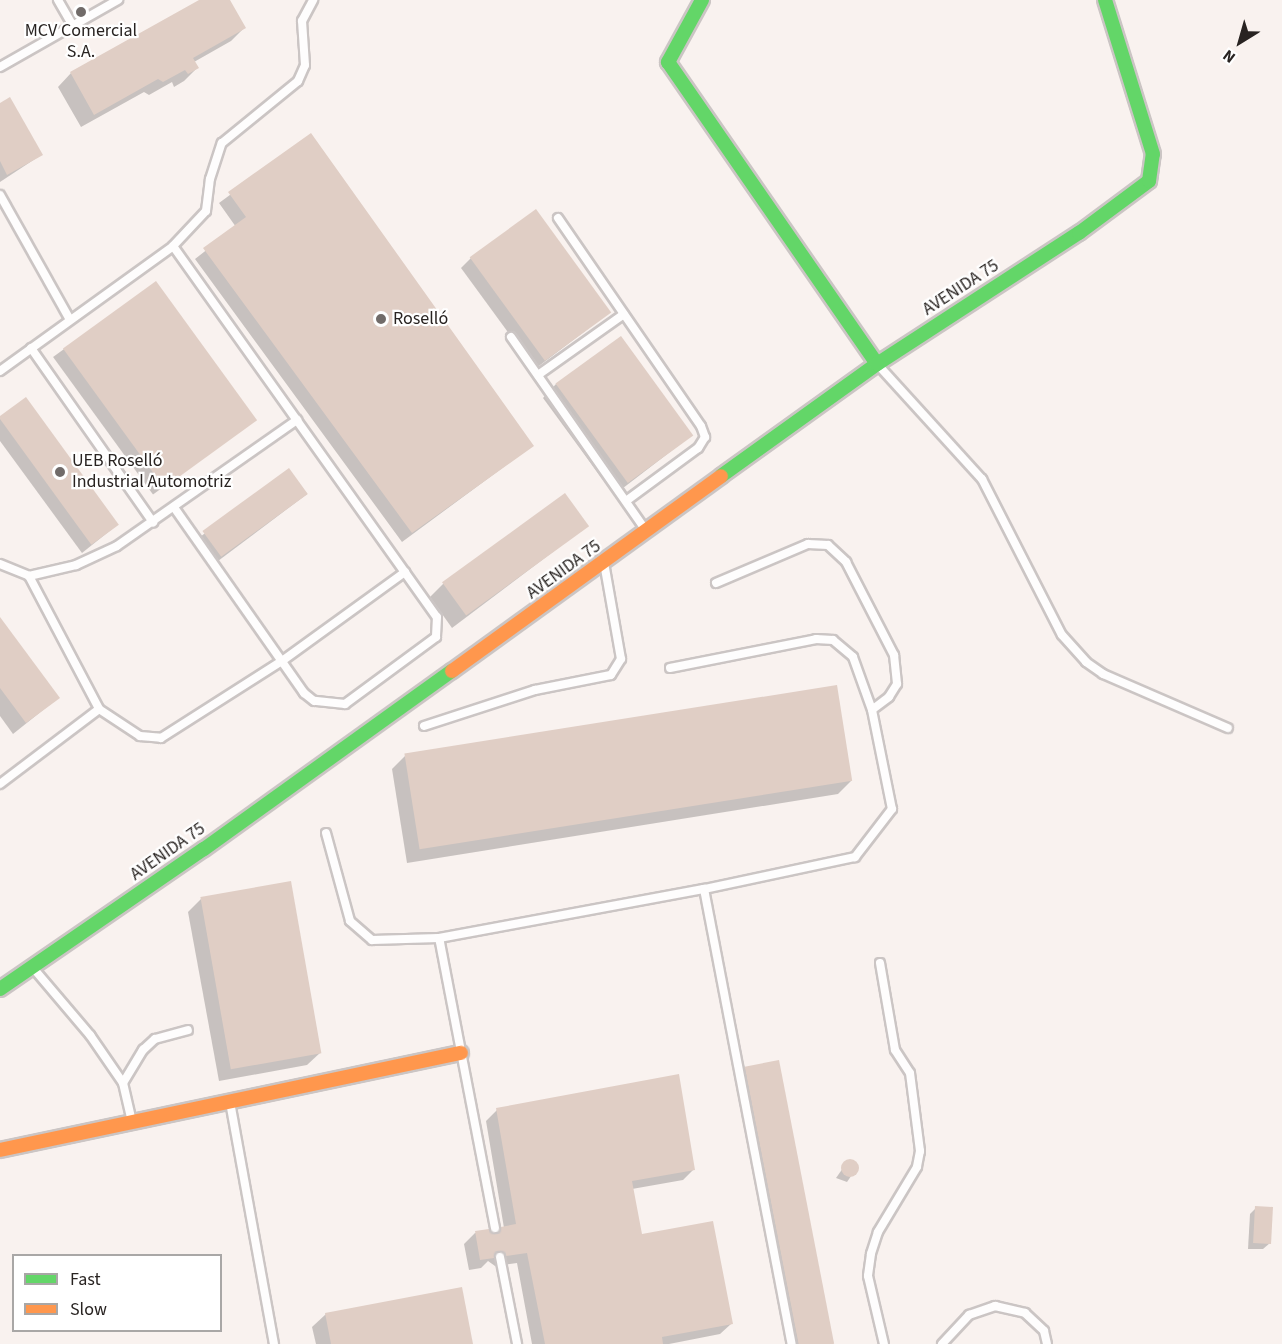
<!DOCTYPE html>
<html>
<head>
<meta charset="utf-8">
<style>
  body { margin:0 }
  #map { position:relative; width:1282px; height:1344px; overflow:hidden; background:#f9f2ef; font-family:"Source Sans 3",sans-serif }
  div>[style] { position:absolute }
  .shadow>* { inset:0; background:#0003; transform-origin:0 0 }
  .building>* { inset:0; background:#e0cec5; transform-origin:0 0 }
  .round { border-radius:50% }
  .roads { filter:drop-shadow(2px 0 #cbc5c4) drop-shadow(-2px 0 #cbc5c4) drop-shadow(0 2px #cbc5c4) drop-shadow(0 -2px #cbc5c4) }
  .lane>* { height:8px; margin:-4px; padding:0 4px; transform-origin:4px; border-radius:4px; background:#fefdfd }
  .fast>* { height:14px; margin:-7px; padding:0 7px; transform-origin:7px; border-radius:7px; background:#63d668 }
  .slow>* { height:14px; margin:-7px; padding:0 7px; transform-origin:7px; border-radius:7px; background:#ff974d }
  .dots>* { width:16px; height:16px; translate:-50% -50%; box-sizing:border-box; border:3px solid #fff; border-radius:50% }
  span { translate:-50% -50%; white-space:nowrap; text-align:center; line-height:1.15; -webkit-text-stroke:4.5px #fff; paint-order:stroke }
  .poi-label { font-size:18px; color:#282321 }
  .left { translate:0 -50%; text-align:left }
  .street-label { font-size:18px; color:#282321 }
  .legend { position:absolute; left:12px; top:1254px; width:210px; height:78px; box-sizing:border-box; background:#fff; border:2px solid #a9a7a6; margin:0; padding:8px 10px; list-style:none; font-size:18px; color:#282321 }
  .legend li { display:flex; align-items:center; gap:12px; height:30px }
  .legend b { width:30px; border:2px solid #a9a7a6 }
  .north { position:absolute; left:1210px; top:12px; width:60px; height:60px; -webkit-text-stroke:4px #fff; paint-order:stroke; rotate:217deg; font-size:16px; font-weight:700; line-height:24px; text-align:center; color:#282321 }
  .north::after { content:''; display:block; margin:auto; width:21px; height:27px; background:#282321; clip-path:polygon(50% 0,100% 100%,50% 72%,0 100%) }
</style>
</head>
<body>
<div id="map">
  <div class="shadow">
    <i style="clip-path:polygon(202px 0,228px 0,244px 28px,231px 41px,194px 62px,197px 68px,184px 81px,174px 87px,172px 82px,149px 95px,144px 92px,81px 127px,58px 87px,71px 73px)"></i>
    <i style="clip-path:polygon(0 105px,41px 155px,0 182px)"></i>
    <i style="clip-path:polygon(311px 135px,532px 446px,402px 542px,195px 259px,236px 227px,219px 203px)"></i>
    <i style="clip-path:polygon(471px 258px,610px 312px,535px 369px,461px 268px)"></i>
    <i style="left:155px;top:283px;width:170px;height:126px;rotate:54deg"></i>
    <i style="clip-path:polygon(556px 384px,692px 435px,614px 495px,543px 398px)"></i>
    <i style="clip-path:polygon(25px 399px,117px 525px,82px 553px,0 441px,0 418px)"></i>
    <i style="left:289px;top:470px;width:30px;height:119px;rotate:53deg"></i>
    <i style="clip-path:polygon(587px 526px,452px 628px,430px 597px,443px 584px)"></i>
    <i style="clip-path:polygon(0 620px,58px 698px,13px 734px,0 716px)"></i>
    <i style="clip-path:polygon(405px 756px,852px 780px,838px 794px,407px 863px,392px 769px)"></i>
    <i style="clip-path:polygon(201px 899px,321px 1052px,307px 1065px,219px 1081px,188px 912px)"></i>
    <i style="clip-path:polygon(746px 1068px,832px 1344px,787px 1344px,736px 1078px)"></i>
    <i style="clip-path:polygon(497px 1110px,694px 1169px,683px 1180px,632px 1189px,641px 1236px,731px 1324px,720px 1334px,669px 1344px,532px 1344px,517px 1263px,495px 1266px,488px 1261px,481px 1268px,469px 1270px,464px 1244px,475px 1233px,495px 1236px,504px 1228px,486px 1121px)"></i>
    <i style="clip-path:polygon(848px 1161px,858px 1166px,847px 1182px,836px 1178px)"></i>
    <i style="clip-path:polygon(1256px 1208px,1270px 1243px,1263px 1249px,1248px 1249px,1250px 1214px)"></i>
    <i style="clip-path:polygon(326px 1314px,471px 1344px,316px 1344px,312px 1327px)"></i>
  </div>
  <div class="building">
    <i style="clip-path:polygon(199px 0,230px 0,246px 28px,193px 58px,199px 68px,188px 74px,185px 70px,163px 82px,158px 79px,94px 115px,70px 72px)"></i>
    <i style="clip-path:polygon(10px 97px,43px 155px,7px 175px,0 161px,0 103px)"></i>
    <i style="clip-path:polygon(311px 133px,534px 446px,412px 533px,203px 248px,246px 217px,228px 192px)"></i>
    <i style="left:536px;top:209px;width:128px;height:82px;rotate:54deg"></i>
    <i style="left:156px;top:281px;width:172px;height:115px;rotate:54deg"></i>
    <i style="left:621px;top:336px;width:123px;height:81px;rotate:54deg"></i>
    <i style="left:26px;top:397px;width:158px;height:34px;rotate:54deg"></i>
    <i style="left:289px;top:468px;width:32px;height:107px;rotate:54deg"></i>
    <i style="left:565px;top:493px;width:41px;height:152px;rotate:54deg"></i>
    <i style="clip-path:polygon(0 617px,60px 698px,26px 723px,0 688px)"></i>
    <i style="left:837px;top:685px;width:97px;height:438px;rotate:81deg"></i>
    <i style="left:291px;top:881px;width:175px;height:92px;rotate:80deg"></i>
    <i style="left:779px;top:1060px;width:289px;height:35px;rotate:79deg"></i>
    <i style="clip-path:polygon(679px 1074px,695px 1170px,632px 1181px,642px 1234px,713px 1221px,733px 1324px,662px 1337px,663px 1344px,545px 1344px,527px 1253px,506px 1256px,499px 1251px,494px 1258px,480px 1260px,475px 1231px,489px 1229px,496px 1234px,501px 1227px,516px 1224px,496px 1108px)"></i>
    <i class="round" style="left:841px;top:1159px;width:18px;height:18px"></i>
    <i style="left:1255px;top:1206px;width:18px;height:37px;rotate:3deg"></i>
    <i style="clip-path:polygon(462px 1287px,473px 1344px,331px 1344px,325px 1313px)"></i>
  </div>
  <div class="roads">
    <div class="lane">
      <i style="left:58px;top:0;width:30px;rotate:60deg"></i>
      <i style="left:0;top:67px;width:136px;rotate:-29.6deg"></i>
      <i style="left:0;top:195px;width:141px;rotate:60.7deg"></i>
      <i style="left:558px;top:218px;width:252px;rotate:55.5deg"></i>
      <i style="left:701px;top:426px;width:12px;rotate:70deg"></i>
      <i style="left:705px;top:437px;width:13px;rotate:122deg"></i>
      <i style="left:698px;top:448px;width:89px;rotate:143.6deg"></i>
      <i style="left:173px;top:246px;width:455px;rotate:54.6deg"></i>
      <i style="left:437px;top:617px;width:20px;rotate:93deg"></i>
      <i style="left:436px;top:637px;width:113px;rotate:143.6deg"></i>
      <i style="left:345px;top:704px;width:31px;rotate:-174deg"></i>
      <i style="left:314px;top:701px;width:13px;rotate:-141deg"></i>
      <i style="left:304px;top:693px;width:227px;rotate:-125deg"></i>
      <i style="left:511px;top:337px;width:234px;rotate:55.1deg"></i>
      <i style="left:31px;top:348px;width:213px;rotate:55deg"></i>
      <i style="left:879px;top:366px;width:153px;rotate:47.7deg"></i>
      <i style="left:982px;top:479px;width:175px;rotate:62.9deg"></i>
      <i style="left:1062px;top:635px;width:36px;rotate:48deg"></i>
      <i style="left:1086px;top:662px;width:21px;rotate:35deg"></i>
      <i style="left:1103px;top:674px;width:136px;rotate:23.4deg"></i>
      <i style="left:0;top:371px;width:213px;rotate:-35.8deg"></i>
      <i style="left:173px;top:246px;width:48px;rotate:-46.7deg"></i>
      <i style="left:206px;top:211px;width:32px;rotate:-83deg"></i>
      <i style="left:210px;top:179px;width:38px;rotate:-72deg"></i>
      <i style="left:222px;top:143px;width:98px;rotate:-39.2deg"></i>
      <i style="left:298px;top:81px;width:17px;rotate:-66deg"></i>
      <i style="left:305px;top:65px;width:44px;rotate:-93.9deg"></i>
      <i style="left:302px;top:21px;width:24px;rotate:-62deg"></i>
      <i style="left:538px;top:375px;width:105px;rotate:-35.3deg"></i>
      <i style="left:0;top:564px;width:31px;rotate:22deg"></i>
      <i style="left:29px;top:576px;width:48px;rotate:-13.2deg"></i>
      <i style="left:76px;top:565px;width:45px;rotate:-24.9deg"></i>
      <i style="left:117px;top:546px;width:220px;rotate:-35deg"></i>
      <i style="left:29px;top:576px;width:150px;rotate:62.2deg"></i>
      <i style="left:99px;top:709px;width:49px;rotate:33.4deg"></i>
      <i style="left:140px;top:736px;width:21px;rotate:5deg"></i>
      <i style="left:161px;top:738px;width:143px;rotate:-32.5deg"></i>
      <i style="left:282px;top:661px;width:152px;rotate:-35.9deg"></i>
      <i style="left:716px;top:583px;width:100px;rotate:-23deg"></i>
      <i style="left:808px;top:544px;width:20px;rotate:3deg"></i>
      <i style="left:828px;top:545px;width:25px;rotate:43deg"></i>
      <i style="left:846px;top:562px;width:105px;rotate:62.7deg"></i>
      <i style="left:894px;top:655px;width:29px;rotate:84deg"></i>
      <i style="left:897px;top:684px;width:15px;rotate:122deg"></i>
      <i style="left:889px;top:697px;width:21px;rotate:143deg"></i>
      <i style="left:670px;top:668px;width:149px;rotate:-11.2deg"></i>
      <i style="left:816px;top:639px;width:17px;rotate:3deg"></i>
      <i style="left:833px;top:640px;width:26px;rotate:40deg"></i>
      <i style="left:853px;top:657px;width:56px;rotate:70.3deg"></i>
      <i style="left:872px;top:710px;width:101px;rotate:78.6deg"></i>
      <i style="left:892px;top:809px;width:61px;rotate:127.6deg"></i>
      <i style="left:855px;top:857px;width:154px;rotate:168deg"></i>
      <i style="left:424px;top:726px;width:117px;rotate:-18deg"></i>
      <i style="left:535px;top:690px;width:77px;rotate:-11.2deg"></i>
      <i style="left:611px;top:675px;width:19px;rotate:-58deg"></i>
      <i style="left:621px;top:659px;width:97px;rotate:-100deg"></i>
      <i style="left:0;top:784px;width:124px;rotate:-37.1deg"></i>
      <i style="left:326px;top:833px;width:91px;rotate:74.7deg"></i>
      <i style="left:350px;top:921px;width:29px;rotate:41deg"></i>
      <i style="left:372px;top:940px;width:67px;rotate:-1.7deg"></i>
      <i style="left:880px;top:963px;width:88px;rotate:80.2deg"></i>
      <i style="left:895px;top:1050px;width:27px;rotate:57deg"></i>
      <i style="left:910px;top:1073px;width:79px;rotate:82.7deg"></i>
      <i style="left:920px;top:1151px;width:16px;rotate:101deg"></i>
      <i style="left:917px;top:1167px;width:76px;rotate:121deg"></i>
      <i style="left:878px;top:1232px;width:23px;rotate:108deg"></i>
      <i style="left:871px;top:1254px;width:22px;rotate:98deg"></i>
      <i style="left:868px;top:1276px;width:70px;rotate:76.8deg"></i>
      <i style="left:34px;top:969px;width:87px;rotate:49.7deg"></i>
      <i style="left:90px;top:1035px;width:58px;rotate:55.5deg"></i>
      <i style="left:123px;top:1083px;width:40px;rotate:77deg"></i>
      <i style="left:123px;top:1083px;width:39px;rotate:-59deg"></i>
      <i style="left:143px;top:1050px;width:16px;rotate:-43deg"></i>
      <i style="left:155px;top:1039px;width:34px;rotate:-15deg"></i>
      <i style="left:230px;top:1102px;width:246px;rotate:79.7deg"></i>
      <i style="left:495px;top:1228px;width:295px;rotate:-100.9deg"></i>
      <i style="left:439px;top:938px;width:269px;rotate:-10.5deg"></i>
      <i style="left:704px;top:889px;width:463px;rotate:79.1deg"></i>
      <i style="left:500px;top:1257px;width:89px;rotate:78.9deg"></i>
      <i style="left:942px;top:1344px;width:40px;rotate:-47deg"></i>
      <i style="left:969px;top:1315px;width:28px;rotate:-19deg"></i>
      <i style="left:995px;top:1306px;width:31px;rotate:13deg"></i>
      <i style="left:1025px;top:1313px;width:26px;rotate:43deg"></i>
      <i style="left:1044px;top:1331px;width:13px;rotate:77deg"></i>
    </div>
    <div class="fast">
      <i style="left:702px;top:0;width:71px;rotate:118.7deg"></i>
      <i style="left:668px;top:62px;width:367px;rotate:55.3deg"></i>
      <i style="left:721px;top:476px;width:192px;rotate:-35.7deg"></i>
      <i style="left:877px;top:364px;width:241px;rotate:-33deg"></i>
      <i style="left:1079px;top:233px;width:87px;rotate:-36.6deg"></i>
      <i style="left:1149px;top:181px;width:27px;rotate:-82deg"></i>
      <i style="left:1153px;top:154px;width:161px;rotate:-107.3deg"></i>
      <i style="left:0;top:989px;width:247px;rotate:-34.5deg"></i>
      <i style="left:204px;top:849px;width:305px;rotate:-35.7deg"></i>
    </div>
    <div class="slow">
      <i style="left:452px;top:671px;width:332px;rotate:-35.9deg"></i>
      <i style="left:0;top:1150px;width:471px;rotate:-11.9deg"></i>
    </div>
  </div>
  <div class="dots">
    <i style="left:81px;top:12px;background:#716b69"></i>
    <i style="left:381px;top:319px;background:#716b69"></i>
    <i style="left:60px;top:472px;background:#716b69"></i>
  </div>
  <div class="poi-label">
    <span style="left:81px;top:42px">MCV Comercial<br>S.A.</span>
    <span class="left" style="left:393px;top:319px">Roselló</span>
    <span class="left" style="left:72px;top:472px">UEB Roselló<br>Industrial Automotriz</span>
  </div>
  <div class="street-label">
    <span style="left:961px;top:288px;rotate:-33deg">AVENIDA 75</span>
    <span style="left:564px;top:570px;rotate:-36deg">AVENIDA 75</span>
    <span style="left:168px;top:852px;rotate:-35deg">AVENIDA 75</span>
  </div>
  <ul class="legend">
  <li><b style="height:8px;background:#63d668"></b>Fast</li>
  <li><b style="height:8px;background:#ff974d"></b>Slow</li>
  </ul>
  <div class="north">N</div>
</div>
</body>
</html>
